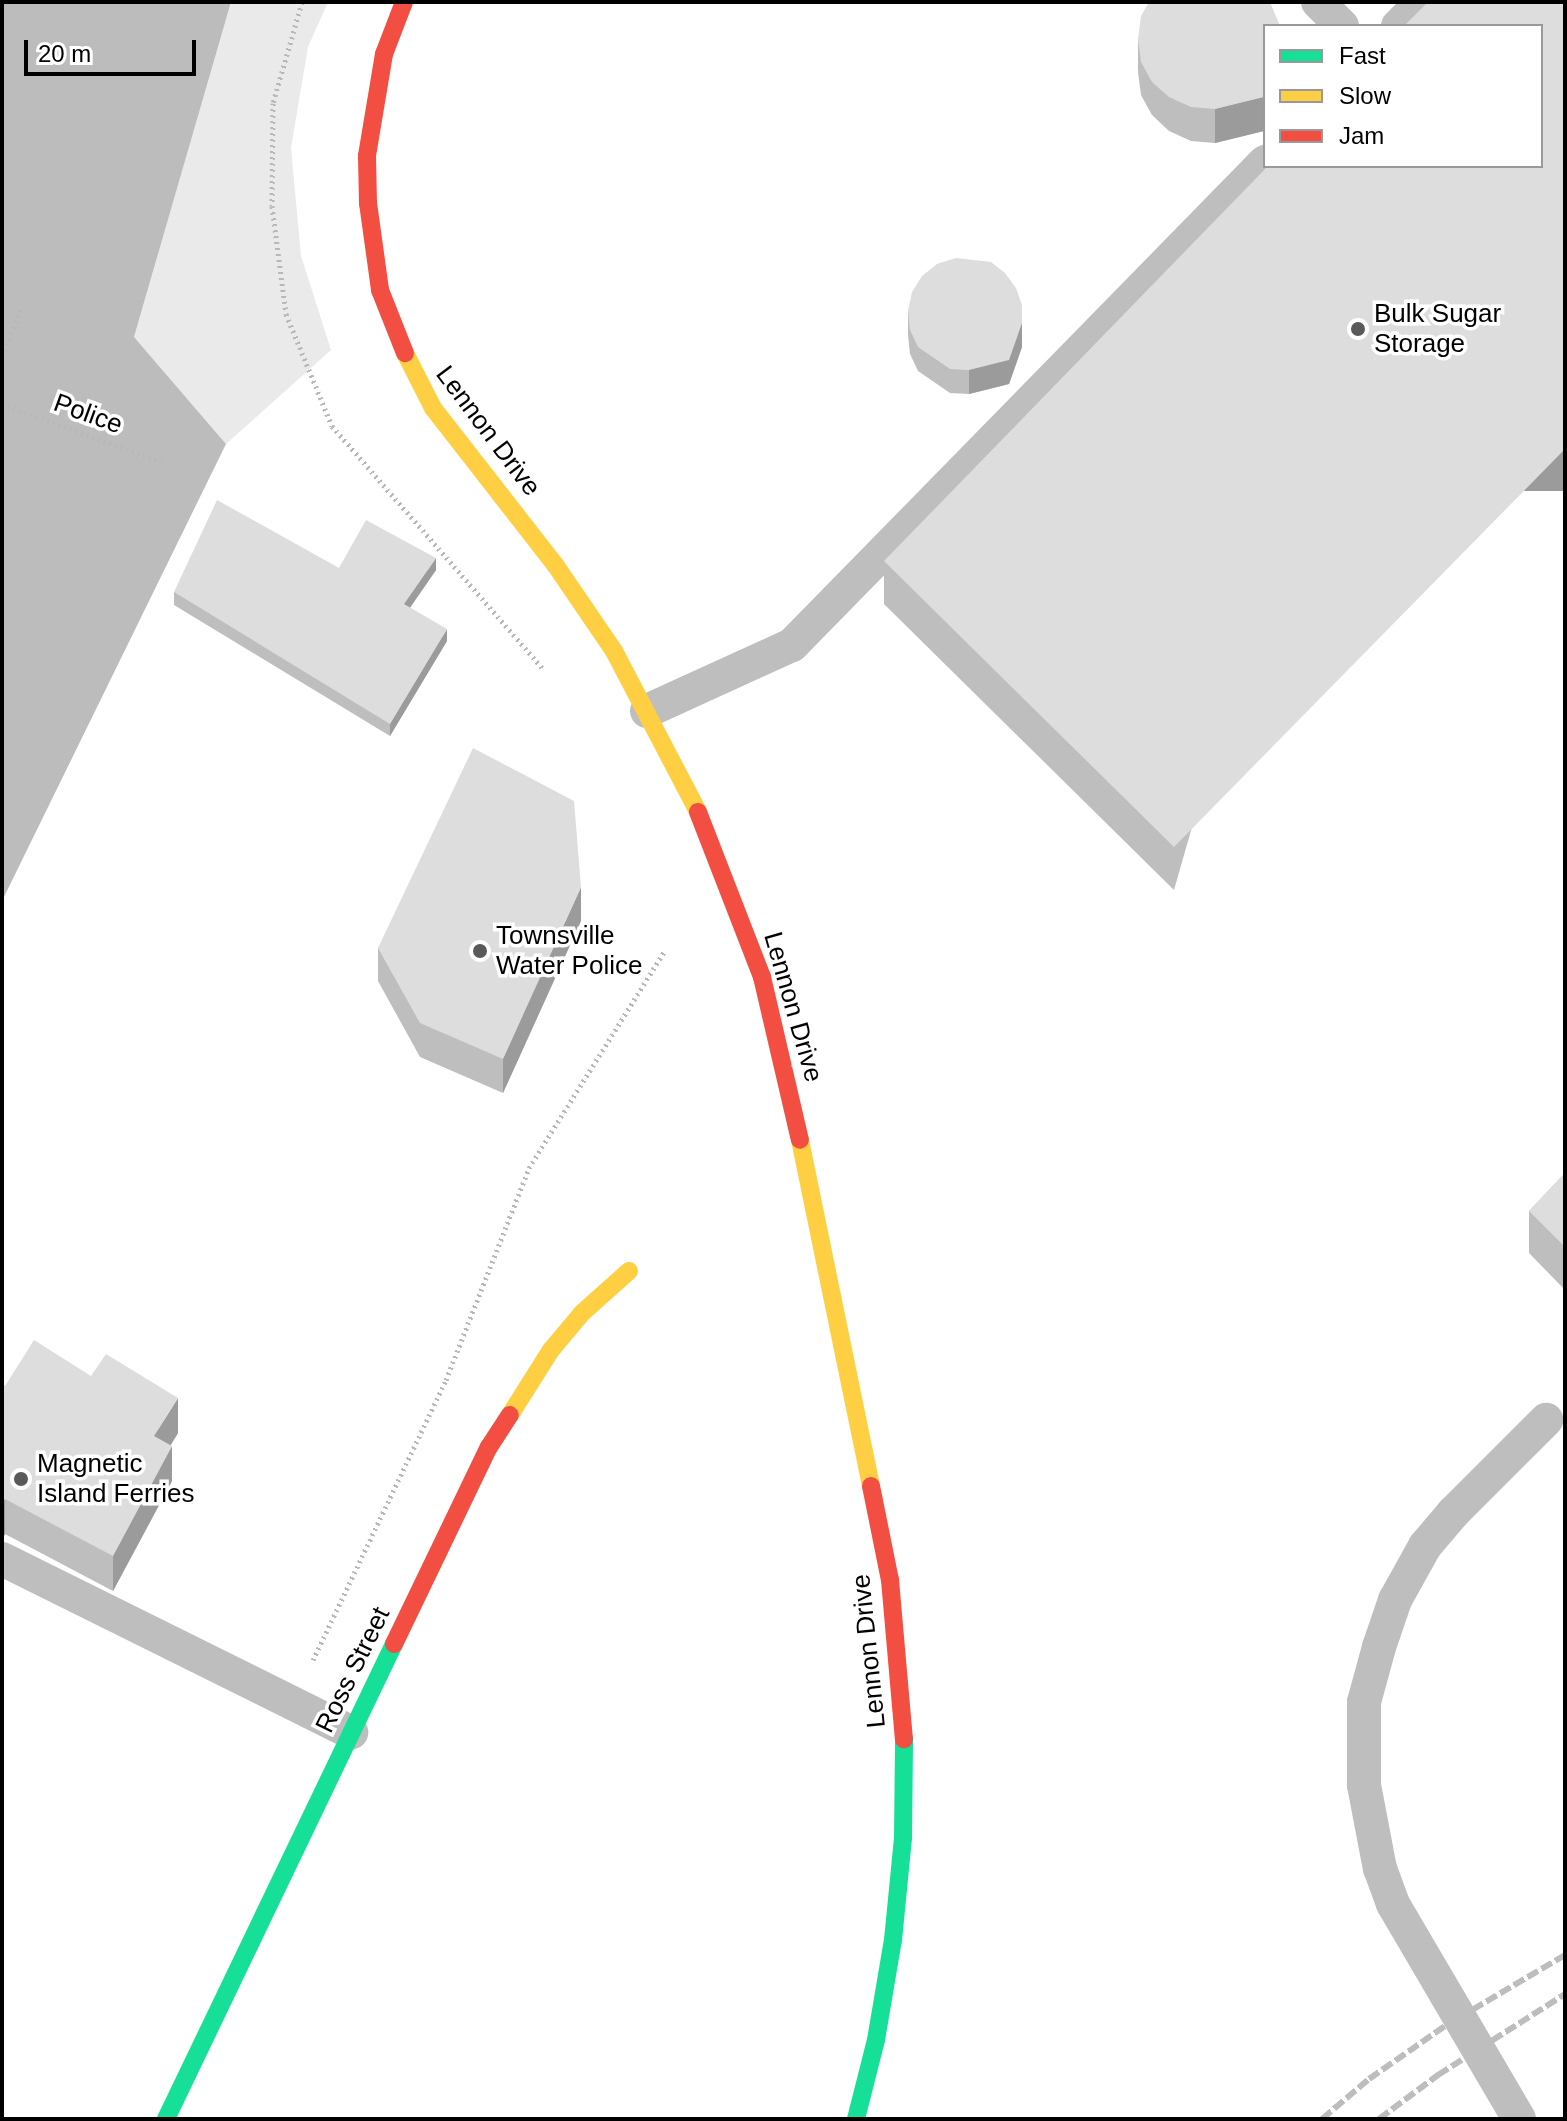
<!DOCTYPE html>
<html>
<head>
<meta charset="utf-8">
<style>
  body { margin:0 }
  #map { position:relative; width:1567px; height:2121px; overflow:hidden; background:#fff; font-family:Helvetica,sans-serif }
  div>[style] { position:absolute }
  .green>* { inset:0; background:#eaeaea }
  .water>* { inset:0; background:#bcbcbc }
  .path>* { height:5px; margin-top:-2.5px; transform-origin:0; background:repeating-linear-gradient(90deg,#b8b8b8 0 2px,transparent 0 6px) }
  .lane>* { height:34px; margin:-17px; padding:0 17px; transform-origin:17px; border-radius:17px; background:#bebebe }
  .fast>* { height:18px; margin:-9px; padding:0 9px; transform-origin:9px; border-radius:9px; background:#16e098 }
  .slow>* { height:18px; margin:-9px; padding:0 9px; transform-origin:9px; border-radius:9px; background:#ffcf43 }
  .jam>* { height:18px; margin:-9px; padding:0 9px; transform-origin:9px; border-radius:9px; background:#f24e42 }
  .rail>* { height:6px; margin-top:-3px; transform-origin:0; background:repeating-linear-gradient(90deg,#bdbdbd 0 12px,transparent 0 16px) }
  .lane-bridge>* { height:34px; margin:-17px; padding:0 17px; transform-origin:17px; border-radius:17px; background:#bebebe }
  .wall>* { inset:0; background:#bebebe }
  .shaded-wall>* { inset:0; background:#9b9b9b; transform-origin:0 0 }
  .building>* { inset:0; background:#ddd }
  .dots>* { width:22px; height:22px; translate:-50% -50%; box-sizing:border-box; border:4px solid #fff; border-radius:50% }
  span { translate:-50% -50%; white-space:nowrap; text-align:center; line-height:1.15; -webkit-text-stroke:7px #fff; paint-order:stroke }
  .poi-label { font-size:26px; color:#000 }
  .left { translate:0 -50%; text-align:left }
  .street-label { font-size:26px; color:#000 }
  .frame { position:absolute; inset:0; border:4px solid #000; pointer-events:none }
  .legend { position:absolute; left:1263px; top:24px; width:280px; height:144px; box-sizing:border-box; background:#fff; border:2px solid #999; margin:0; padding:10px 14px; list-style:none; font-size:24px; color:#000 }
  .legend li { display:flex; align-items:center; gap:16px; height:40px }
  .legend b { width:40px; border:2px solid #999 }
  .scale { position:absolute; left:24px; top:40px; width:172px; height:36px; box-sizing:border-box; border:4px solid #000; border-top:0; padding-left:10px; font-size:24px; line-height:28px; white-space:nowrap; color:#000; -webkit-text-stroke:6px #fff; paint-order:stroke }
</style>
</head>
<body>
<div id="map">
  <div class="green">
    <i style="clip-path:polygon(231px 2px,328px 2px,308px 47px,291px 148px,301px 256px,331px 350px,226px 444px,134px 337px)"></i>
  </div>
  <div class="water">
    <i style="clip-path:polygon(2px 2px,231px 2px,134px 337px,226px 444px,2px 901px)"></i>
  </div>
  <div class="path">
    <i style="left:302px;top:2px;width:105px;rotate:106deg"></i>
    <i style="left:273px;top:103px;width:103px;rotate:90.6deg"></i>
    <i style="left:272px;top:206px;width:109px;rotate:82.6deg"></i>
    <i style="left:286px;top:314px;width:121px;rotate:67.7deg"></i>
    <i style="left:332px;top:426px;width:322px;rotate:49deg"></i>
    <i style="left:2px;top:356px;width:54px;rotate:-68.2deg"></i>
    <i style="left:2px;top:404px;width:169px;rotate:20deg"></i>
    <i style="left:313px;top:1660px;width:310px;rotate:-64.6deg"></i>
    <i style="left:446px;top:1380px;width:228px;rotate:-68.6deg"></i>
    <i style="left:529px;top:1168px;width:257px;rotate:-58deg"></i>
  </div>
  <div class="lane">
    <i style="left:1318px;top:2px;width:34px;rotate:45deg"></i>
    <i style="left:1398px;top:26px;width:34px;rotate:-45deg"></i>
    <i style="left:647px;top:711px;width:159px;rotate:-24.5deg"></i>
    <i style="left:792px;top:645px;width:676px;rotate:-45.6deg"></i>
    <i style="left:2px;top:1559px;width:390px;rotate:26.4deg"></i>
    <i style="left:1393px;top:1904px;width:37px;rotate:-110deg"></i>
    <i style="left:1380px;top:1869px;width:86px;rotate:-100.8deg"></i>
    <i style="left:1364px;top:1785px;width:83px;rotate:-90deg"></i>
    <i style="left:1364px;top:1702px;width:57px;rotate:-74.7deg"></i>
    <i style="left:1379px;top:1647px;width:50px;rotate:-71.2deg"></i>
    <i style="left:1395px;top:1600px;width:62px;rotate:-60.9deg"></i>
    <i style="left:1425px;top:1546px;width:43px;rotate:-49.7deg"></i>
    <i style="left:1453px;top:1513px;width:132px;rotate:-45deg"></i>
  </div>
  <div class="fast">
    <i style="left:166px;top:2119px;width:527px;rotate:-64.36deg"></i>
    <i style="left:856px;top:2119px;width:81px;rotate:-75.8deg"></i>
    <i style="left:876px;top:2040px;width:101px;rotate:-80.4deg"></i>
    <i style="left:893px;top:1940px;width:102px;rotate:-84.4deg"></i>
    <i style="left:903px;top:1838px;width:99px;rotate:-89.4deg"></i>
  </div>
  <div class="slow">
    <i style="left:405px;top:353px;width:62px;rotate:63deg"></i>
    <i style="left:433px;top:408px;width:200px;rotate:52.1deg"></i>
    <i style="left:556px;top:566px;width:103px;rotate:55.7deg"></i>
    <i style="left:614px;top:651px;width:182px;rotate:62.4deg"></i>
    <i style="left:800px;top:1140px;width:353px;rotate:78.4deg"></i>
    <i style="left:510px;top:1415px;width:77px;rotate:-57.8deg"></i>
    <i style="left:551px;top:1350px;width:48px;rotate:-50deg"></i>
    <i style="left:582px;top:1313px;width:63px;rotate:-41.8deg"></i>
  </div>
  <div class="jam">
    <i style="left:404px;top:2px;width:56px;rotate:111deg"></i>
    <i style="left:384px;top:54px;width:103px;rotate:99.5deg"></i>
    <i style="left:367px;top:156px;width:47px;rotate:88.8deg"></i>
    <i style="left:368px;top:203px;width:88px;rotate:82.1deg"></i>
    <i style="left:380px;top:290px;width:68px;rotate:68.4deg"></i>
    <i style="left:698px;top:812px;width:177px;rotate:68.8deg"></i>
    <i style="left:762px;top:977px;width:167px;rotate:76.9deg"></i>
    <i style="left:871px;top:1486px;width:96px;rotate:78.6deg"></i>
    <i style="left:890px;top:1580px;width:160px;rotate:85deg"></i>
    <i style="left:394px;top:1644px;width:219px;rotate:-64.3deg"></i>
    <i style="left:489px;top:1447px;width:38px;rotate:-57deg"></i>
  </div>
  <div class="rail">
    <i style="left:1322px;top:2119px;width:62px;rotate:-40.4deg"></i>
    <i style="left:1369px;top:2079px;width:93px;rotate:-34.9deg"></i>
    <i style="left:1445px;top:2026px;width:139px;rotate:-30.6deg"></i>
    <i style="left:1379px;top:2119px;width:74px;rotate:-36.7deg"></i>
    <i style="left:1438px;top:2075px;width:151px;rotate:-32.5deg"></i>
  </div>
  <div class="lane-bridge">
    <i style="left:1393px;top:1904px;width:249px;rotate:59.6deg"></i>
  </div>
  <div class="wall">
    <i style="clip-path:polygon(1428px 2px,1174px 890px,884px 604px,884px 561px)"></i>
    <i style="clip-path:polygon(1138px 39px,1264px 131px,1215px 143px,1191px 141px,1169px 131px,1152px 115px,1141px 95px,1138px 72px)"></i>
    <i style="clip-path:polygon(908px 311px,1022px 347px,1009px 384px,969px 394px,950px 393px,918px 371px,910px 354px,908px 335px)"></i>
    <i style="clip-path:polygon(339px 568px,436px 570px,410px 608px,447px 641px,390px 736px,174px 605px,174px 592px)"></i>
    <i style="clip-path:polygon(581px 921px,503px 1093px,420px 1057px,378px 981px,378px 948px)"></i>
    <i style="clip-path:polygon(1565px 1173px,1565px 1290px,1529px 1253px,1529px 1211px)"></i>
    <i style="clip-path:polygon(2px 1384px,5px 1386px,178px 1433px,171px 1445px,172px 1481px,113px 1591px,5px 1534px,2px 1538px)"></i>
  </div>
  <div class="shaded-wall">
    <i style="clip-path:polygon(1265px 95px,1264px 131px,1215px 143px,1215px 109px)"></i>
    <i style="clip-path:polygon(1022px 323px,1022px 347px,1009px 384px,969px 394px,969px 370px)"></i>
    <i style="left:1565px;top:449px;width:42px;height:558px;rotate:90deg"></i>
    <i style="clip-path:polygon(436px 558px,436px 570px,404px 616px,404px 604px)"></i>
    <i style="clip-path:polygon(447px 629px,447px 641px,390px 736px,390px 724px)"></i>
    <i style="clip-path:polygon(581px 887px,581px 921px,503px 1093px,503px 1059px)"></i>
    <i style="clip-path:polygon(178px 1398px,178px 1433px,154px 1471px,154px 1436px)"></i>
    <i style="clip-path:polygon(172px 1446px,172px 1481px,113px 1591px,113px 1556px)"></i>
    <i style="clip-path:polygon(5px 1499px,5px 1534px,3px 1538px,3px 1503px)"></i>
  </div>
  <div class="building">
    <i style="clip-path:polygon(1149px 2px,1270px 2px,1280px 26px,1265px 26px,1264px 97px,1215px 109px,1191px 107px,1169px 97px,1152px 82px,1141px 62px,1138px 39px,1141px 16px)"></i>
    <i style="clip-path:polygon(1428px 2px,1565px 2px,1565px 449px,1174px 847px,884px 561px,1268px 166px,1541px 166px,1541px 26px,1404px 26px)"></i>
    <i style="clip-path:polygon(956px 258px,991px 262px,1005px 273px,1016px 288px,1022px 305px,1022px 323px,1009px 360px,969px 370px,950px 369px,918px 347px,910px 330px,908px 311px,912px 292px,922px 276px,937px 264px)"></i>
    <i style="clip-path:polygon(217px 500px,339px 568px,366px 520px,436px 558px,404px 604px,447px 629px,390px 724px,174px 592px)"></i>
    <i style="clip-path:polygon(473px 748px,574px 801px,581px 887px,503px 1059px,420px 1023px,378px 948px)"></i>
    <i style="clip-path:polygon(1565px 1173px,1565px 1247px,1529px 1211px)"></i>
    <i style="clip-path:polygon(34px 1340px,91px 1376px,106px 1354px,178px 1398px,154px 1436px,172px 1446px,113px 1556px,5px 1499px,2px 1503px,2px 1384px,5px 1386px)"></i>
  </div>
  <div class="dots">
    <i style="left:1358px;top:329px;background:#595959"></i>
    <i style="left:480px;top:951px;background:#595959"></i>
    <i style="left:21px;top:1479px;background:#595959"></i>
  </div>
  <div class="poi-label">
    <span class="left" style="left:1374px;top:329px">Bulk Sugar<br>Storage</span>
    <span class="left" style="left:496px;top:951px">Townsville<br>Water Police</span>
    <span class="left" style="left:37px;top:1479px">Magnetic<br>Island Ferries</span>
  </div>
  <div class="street-label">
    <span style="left:88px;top:414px;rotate:20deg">Police</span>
    <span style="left:488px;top:431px;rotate:53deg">Lennon Drive</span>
    <span style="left:793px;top:1007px;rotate:74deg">Lennon Drive</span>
    <span style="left:869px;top:1651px;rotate:-96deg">Lennon Drive</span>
    <span style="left:353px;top:1670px;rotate:-64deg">Ross Street</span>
  </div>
  <div class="frame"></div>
  <ul class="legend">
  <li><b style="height:10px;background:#16e098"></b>Fast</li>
  <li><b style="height:10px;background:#ffcf43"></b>Slow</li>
  <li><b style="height:10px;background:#f24e42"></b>Jam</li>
  </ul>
  <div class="scale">20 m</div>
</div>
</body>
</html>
